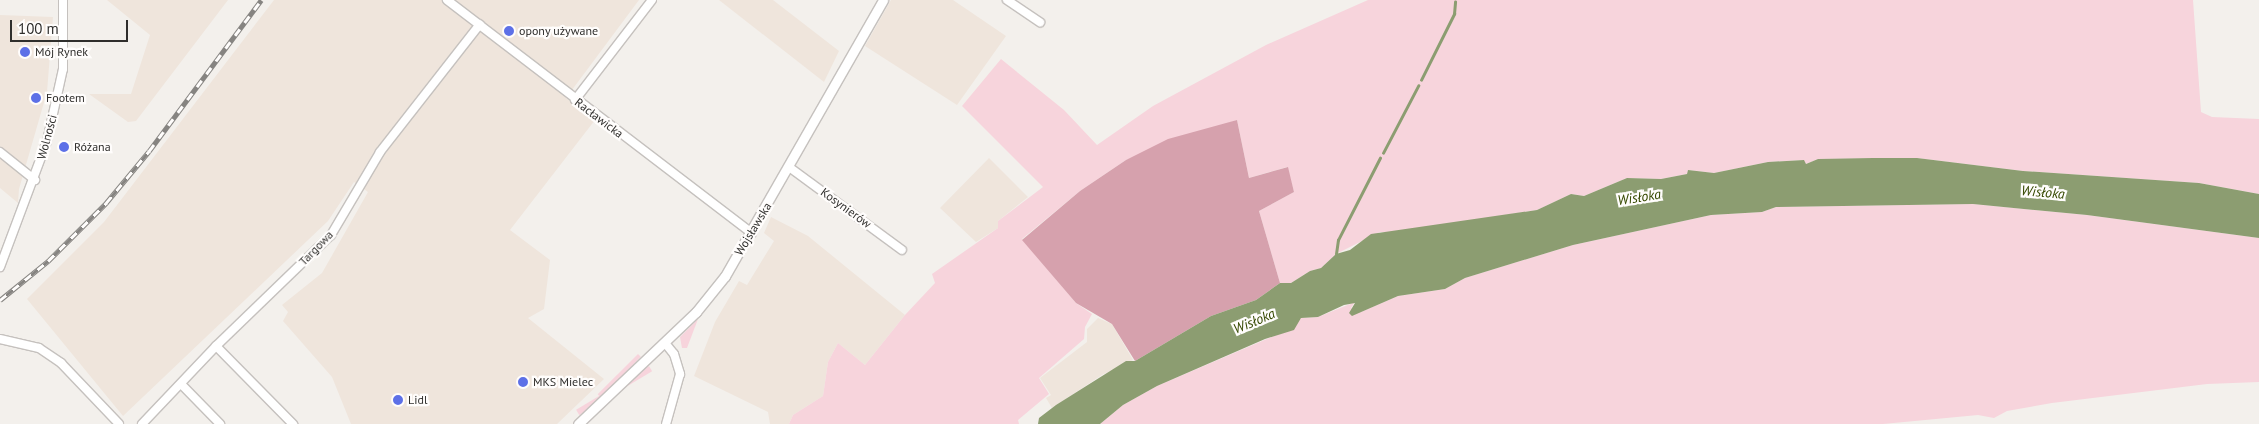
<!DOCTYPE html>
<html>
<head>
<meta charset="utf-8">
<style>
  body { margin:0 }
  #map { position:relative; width:2259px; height:424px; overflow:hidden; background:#f3f0ec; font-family:"PT Sans",sans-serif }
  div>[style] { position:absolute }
  .built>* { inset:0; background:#efe5dc }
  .green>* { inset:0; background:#f7d4dc; transform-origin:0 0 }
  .forest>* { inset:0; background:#d6a1ad }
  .water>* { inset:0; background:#8c9d71 }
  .stream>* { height:2.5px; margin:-1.25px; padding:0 1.25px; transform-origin:1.25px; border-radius:1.25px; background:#8c9d71 }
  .roads { filter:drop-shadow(1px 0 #c5c1be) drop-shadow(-1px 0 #c5c1be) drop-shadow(0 1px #c5c1be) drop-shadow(0 -1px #c5c1be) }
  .minor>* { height:8px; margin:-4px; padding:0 4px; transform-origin:4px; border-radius:4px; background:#fff }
  .tertiary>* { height:9px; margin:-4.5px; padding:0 4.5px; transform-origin:4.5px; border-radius:4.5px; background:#fff }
  .rail>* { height:4.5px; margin-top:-2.25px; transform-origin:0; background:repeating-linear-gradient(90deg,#fffdfc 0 8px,#868481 0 16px); box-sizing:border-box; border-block:1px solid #868481 }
  .dots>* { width:14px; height:14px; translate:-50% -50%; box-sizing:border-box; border:2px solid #fffdfc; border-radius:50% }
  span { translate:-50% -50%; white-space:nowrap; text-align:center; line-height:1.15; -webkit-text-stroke:4.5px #fffdfc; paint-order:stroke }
  .poi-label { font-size:12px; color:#2f2e2c }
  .left { translate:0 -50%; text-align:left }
  .street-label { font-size:12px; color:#2f2e2c }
  .water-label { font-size:14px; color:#364900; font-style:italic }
  .scale { position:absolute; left:10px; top:20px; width:118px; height:22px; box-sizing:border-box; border:2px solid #2f2e2c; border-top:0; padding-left:6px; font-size:15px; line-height:18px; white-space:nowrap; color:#2f2e2c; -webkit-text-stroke:4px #fffdfc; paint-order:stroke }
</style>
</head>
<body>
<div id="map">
  <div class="built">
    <i style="clip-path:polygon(107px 0,228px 0,136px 121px,128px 122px,89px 94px,131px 94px,150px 35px)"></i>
    <i style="clip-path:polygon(274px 0,639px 0,566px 98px,595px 120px,510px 230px,550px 260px,544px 309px,528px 318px,604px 379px,557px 424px,351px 424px,332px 377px,283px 321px,288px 312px,282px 305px,322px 273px,368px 192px,354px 182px,328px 221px,123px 416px,27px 299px,104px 222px)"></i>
    <i style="clip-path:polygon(719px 0,773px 0,839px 51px,824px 82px)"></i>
    <i style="clip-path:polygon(891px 0,953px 0,1006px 36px,957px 105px,865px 46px)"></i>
    <i style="clip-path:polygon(0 15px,53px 17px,47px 92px,19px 189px,18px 203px,0 188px)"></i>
    <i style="clip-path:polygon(989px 158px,1028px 197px,998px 221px,998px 228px,976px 242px,940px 208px)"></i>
    <i style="clip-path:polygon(771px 217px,808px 236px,905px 315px,865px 365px,838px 343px,828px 362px,823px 396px,793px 415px,789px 424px,770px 424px,768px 412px,694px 376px,715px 322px,739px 281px,747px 285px,774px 241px,764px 233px)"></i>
    <i style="clip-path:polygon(1098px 318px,1112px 324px,1133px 360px,1102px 375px,1052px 408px,1046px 398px,1051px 395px,1040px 378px,1087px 342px,1087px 329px)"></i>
  </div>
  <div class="green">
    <i style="clip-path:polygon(1368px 0,2193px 0,2201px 112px,2212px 117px,2259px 119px,2259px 194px,2199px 183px,2023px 171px,1917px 158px,1818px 159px,1806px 164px,1803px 160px,1768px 162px,1714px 173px,1688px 170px,1687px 174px,1661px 179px,1627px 178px,1584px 196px,1571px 194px,1537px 210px,1395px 232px,1380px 232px,1336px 254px,1321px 268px,1310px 271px,1291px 283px,1280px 283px,1259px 211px,1294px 192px,1287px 167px,1249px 178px,1237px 120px,1126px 160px,1080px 191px,1022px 239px,1076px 303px,1092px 314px,1085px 327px,1084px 339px,1039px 378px,1049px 394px,1018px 420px,1019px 424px,789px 424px,793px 415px,823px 396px,828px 362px,838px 343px,865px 365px,905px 315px,935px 283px,932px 274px,998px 228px,998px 221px,1043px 187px,962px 106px,1001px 59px,1064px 110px,1097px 145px,1153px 106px,1266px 45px)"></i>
    <i style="clip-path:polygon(1973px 204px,2087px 215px,2259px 238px,2259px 382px,2207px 384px,2052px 403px,2007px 411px,1994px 418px,1978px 415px,1883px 424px,1100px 424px,1123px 405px,1157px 386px,1288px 330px,1301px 318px,1318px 317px,1355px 302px,1351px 308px,1361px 312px,1398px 296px,1445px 289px,1465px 278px,1573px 245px,1711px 215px,1762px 212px,1776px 207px)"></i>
    <i style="clip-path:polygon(698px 319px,687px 348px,682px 348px,680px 337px)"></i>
    <i style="left:638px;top:354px;width:4px;height:57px;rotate:45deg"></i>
    <i style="left:649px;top:366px;width:6px;height:85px;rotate:59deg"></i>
  </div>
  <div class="forest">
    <i style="clip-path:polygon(1237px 120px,1249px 178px,1288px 167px,1294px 192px,1259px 211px,1280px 283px,1256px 300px,1211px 316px,1135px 361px,1112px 324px,1076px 303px,1022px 240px,1080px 191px,1126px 160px,1168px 139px)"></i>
  </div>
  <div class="water">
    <i style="clip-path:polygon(1873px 158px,1917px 158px,2023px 171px,2199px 183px,2259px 194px,2259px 238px,2087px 215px,1973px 204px,1776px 207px,1762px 212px,1711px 215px,1573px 245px,1465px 278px,1445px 289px,1398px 296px,1352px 316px,1349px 313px,1355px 303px,1344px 305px,1318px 317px,1301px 318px,1294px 330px,1265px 339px,1157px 386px,1123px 405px,1100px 424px,1038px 424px,1039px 418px,1056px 405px,1126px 361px,1135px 361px,1211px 316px,1256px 300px,1280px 283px,1291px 283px,1310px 271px,1321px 268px,1336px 254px,1350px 250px,1371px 234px,1537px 210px,1571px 194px,1584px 196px,1627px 178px,1661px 179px,1687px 174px,1688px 170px,1714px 173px,1768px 162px,1804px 160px,1806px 164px,1818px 159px)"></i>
  </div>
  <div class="stream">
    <i style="left:1421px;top:80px;width:74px;rotate:-63.4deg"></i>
    <i style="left:1454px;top:14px;width:12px;rotate:-85deg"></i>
    <i style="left:1383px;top:153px;width:76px;rotate:-62.4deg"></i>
    <i style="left:1336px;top:254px;width:14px;rotate:-82deg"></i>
    <i style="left:1338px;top:240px;width:92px;rotate:-62.9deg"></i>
  </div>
  <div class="roads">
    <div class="minor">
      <i style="left:447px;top:0;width:384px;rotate:37.4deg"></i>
      <i style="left:1007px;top:0;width:40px;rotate:34deg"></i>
      <i style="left:575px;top:100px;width:126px;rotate:-52.4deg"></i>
      <i style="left:0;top:152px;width:45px;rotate:38.7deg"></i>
      <i style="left:789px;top:167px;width:140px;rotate:36.3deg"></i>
      <i style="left:0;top:267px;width:134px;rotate:-69.5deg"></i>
      <i style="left:47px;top:141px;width:74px;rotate:-77.5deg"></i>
      <i style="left:63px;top:69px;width:69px;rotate:-90deg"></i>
      <i style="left:0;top:339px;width:40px;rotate:13deg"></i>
      <i style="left:39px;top:348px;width:27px;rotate:34deg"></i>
      <i style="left:61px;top:363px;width:84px;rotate:46.4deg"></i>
      <i style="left:665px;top:343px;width:14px;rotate:51deg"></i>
      <i style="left:674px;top:354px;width:21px;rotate:73deg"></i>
      <i style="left:680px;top:374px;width:52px;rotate:105.6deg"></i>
      <i style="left:216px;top:346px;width:110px;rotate:45.4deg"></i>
      <i style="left:181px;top:384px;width:56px;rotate:45.7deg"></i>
      <i style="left:142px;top:424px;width:108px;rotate:-46.5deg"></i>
      <i style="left:216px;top:346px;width:160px;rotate:-44deg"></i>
      <i style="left:331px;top:235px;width:96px;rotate:-59.4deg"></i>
      <i style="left:380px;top:152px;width:162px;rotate:-52deg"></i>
    </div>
    <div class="tertiary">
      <i style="left:578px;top:424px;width:163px;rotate:-43.5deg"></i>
      <i style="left:696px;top:312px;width:46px;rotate:-51.1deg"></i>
      <i style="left:725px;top:276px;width:318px;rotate:-60.2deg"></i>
    </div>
  </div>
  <div class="rail">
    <i style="left:0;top:300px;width:62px;rotate:-39.1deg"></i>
    <i style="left:48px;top:261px;width:82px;rotate:-45deg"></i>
    <i style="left:106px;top:203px;width:67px;rotate:-50.4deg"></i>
    <i style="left:149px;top:151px;width:188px;rotate:-53.4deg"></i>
  </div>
  <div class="dots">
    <i style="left:509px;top:31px;background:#5d70e7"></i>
    <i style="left:25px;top:52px;background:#5d70e7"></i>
    <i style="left:36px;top:98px;background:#5d70e7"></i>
    <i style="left:64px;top:147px;background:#5d70e7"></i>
    <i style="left:523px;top:382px;background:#5d70e7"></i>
    <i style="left:398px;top:400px;background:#5d70e7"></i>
  </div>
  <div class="poi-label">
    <span class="left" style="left:519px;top:31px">opony używane</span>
    <span class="left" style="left:35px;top:52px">Mój Rynek</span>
    <span class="left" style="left:46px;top:98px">Footem</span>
    <span class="left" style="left:74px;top:147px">Różana</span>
    <span class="left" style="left:533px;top:382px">MKS Mielec</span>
    <span class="left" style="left:408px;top:400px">Lidl</span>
  </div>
  <div class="street-label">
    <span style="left:599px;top:118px;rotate:37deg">Racławicka</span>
    <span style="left:47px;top:137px;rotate:-75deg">Wolności</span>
    <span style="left:846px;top:208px;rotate:36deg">Kosynierów</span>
    <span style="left:753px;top:229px;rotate:-59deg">Wojsławska</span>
    <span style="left:316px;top:248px;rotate:-46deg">Targowa</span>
  </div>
  <div class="water-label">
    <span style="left:2043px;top:192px;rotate:5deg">Wisłoka</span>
    <span style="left:1639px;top:197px;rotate:-9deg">Wisłoka</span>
    <span style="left:1254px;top:321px;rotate:-23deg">Wisłoka</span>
  </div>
  <div class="scale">100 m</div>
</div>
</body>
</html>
